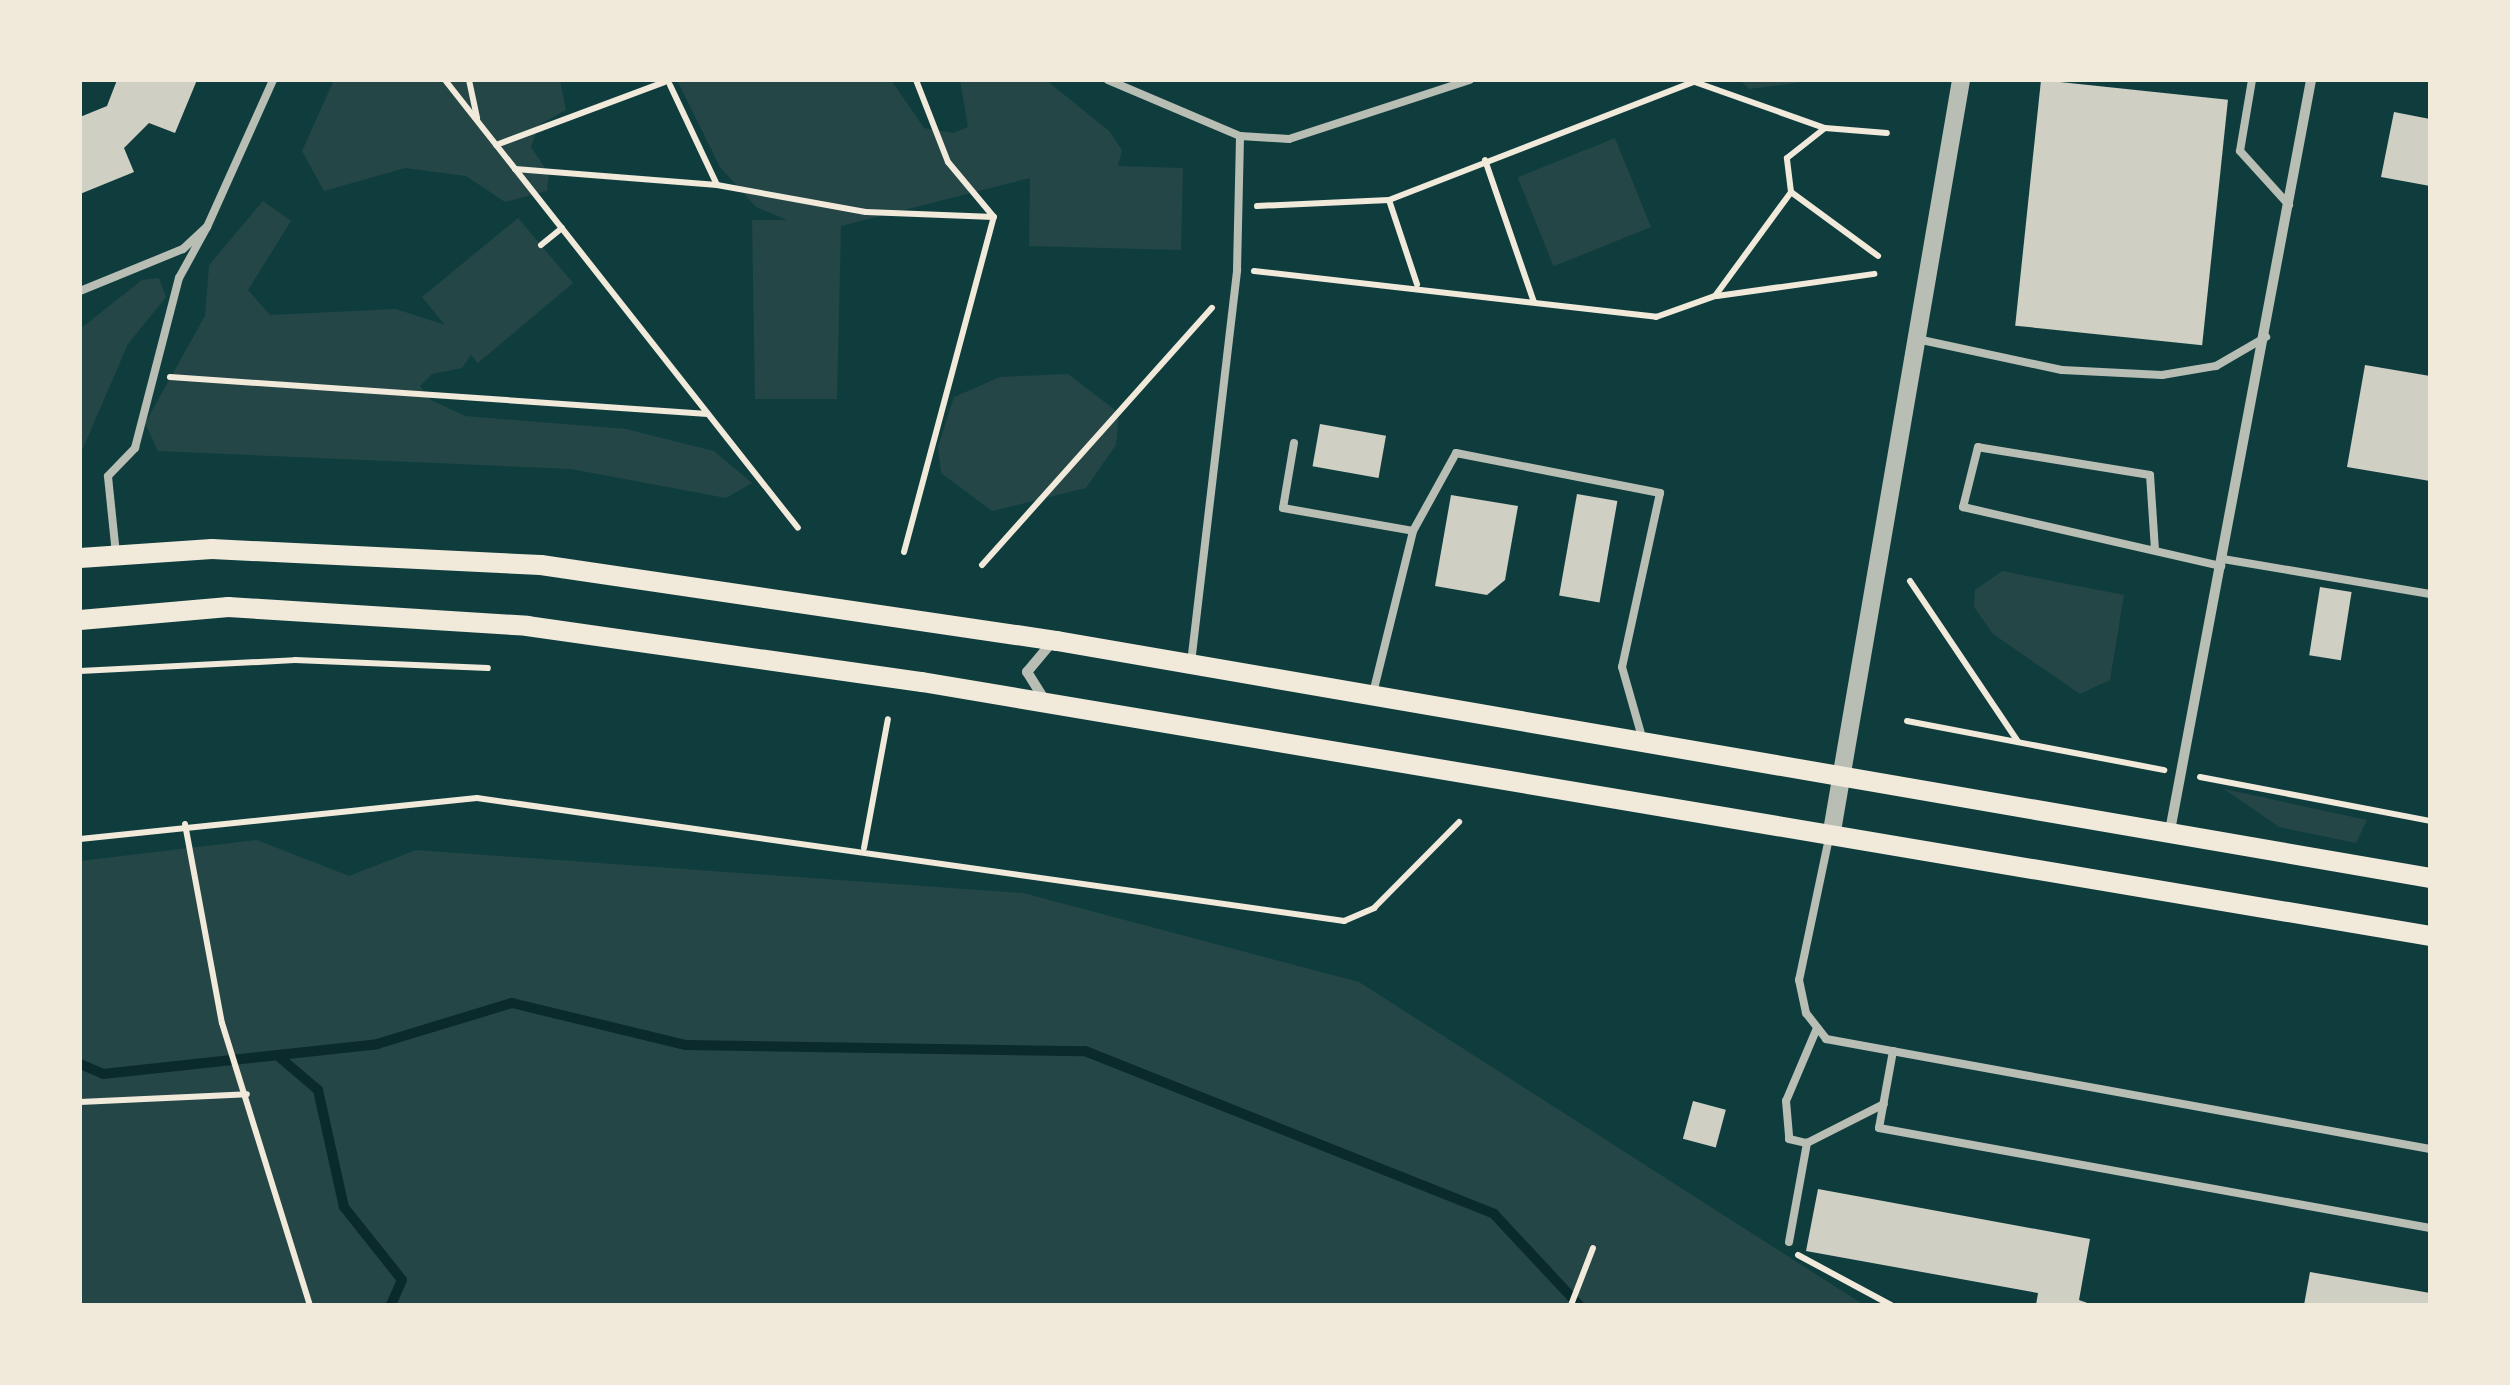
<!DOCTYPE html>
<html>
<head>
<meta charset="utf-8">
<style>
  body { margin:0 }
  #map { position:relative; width:2510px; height:1385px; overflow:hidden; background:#0f3d3e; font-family:"Work Sans",sans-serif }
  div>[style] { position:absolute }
  .green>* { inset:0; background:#244646; transform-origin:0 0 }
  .stream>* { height:10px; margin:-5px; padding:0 5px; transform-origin:5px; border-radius:5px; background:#0a2a2b }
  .building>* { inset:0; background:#cfcfc3; transform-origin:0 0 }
  .path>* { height:6px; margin:-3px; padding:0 3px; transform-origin:3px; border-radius:3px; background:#f1e9da }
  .service>* { height:8px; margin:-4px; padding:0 4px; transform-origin:4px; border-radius:4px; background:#b8beb3 }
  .minor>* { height:10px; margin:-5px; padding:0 5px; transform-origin:5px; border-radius:5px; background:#b8beb3 }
  .tertiary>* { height:18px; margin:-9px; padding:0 9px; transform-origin:9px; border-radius:9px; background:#b8beb3 }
  .secondary>* { height:20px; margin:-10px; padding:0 10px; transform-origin:10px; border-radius:10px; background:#f1e9da }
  span { translate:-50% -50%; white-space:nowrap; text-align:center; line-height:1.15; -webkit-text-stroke:9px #f1e9da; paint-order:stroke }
  .frame { position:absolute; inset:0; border:82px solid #f1e9da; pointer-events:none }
</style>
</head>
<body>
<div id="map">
  <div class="green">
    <i style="clip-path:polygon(334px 80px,560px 80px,566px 110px,539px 125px,531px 147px,549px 174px,547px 191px,505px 202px,466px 176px,405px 168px,324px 191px,302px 151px)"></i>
    <i style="clip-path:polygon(677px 80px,891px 80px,924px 128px,953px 133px,968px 127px,960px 80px,1046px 80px,1109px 131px,1122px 150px,1118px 166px,1183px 168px,1181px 250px,1029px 246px,1030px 178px,841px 226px,837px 399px,755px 399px,752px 220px,787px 220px,756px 207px,720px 167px)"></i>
    <i style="clip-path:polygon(1740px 80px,1820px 80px,1749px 89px)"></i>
    <i style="left:1615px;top:138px;width:96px;height:105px;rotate:68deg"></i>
    <i style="clip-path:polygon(263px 201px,291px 221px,248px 290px,270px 315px,396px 309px,445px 325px,422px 297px,518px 218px,573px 283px,478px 363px,471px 355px,462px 368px,432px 374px,420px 386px,431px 400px,465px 416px,626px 429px,714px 451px,752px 483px,726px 498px,571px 469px,158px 451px,145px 423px,205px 316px,209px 265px)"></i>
    <i style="clip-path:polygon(159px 278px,166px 297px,128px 344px,80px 455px,80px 329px,142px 280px)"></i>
    <i style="clip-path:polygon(1068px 374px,1119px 413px,1116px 445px,1086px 488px,992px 511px,941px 473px,938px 447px,954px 397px,1000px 377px)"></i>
    <i style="clip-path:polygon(2002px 571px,2124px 595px,2110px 680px,2080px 694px,1993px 634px,1974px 607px,1975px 590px)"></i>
    <i style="clip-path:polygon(2224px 789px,2367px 820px,2356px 843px,2279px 827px)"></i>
    <i style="clip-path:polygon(257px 840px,349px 876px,416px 850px,1023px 893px,1359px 982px,1864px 1305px,80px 1305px,80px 861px)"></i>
  </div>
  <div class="stream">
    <i style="left:277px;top:1055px;width:54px;rotate:40.5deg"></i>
    <i style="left:318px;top:1090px;width:120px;rotate:77.5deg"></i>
    <i style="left:344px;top:1207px;width:93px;rotate:51.5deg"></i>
    <i style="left:402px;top:1280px;width:27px;rotate:114deg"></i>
    <i style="left:80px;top:1064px;width:25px;rotate:23deg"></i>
    <i style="left:103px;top:1074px;width:276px;rotate:-6.2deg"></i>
    <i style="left:377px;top:1044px;width:141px;rotate:-16.9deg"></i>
    <i style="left:512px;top:1003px;width:179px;rotate:13.6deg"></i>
    <i style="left:686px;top:1045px;width:399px;rotate:0.9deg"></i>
    <i style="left:1085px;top:1051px;width:440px;rotate:21.7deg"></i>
    <i style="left:1494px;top:1214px;width:125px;rotate:47deg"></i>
  </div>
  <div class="building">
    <i style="clip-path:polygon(117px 80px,197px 80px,175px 133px,149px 123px,124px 148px,134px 172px,80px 194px,80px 117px,107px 106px)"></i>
    <i style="left:2041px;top:80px;width:188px;height:247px;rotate:6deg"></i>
    <i style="clip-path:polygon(2394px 112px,2430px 119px,2430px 186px,2381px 177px)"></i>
    <i style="clip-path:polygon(2365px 365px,2430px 376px,2430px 481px,2347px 467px)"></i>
    <i style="left:1320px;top:424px;width:67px;height:43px;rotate:10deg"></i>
    <i style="left:1577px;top:494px;width:41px;height:103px;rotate:10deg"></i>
    <i style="clip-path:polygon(1451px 495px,1518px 506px,1505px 580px,1487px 595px,1435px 586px)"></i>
    <i style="left:2320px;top:587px;width:32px;height:69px;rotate:9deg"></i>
    <i style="left:1693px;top:1101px;width:34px;height:39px;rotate:15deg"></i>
    <i style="clip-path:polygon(1818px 1189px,2090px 1239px,2079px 1300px,2093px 1305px,2036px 1305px,2038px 1293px,1806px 1251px)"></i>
    <i style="clip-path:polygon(2310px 1272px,2430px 1293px,2430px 1305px,2304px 1305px)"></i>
  </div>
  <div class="path">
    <i style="left:445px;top:80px;width:570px;rotate:51.76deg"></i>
    <i style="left:469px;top:80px;width:39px;rotate:78deg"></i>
    <i style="left:916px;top:80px;width:88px;rotate:68.7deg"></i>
    <i style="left:948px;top:162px;width:70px;rotate:50.2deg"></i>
    <i style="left:1692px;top:81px;width:141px;rotate:19.5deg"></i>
    <i style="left:1825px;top:128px;width:62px;rotate:4.6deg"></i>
    <i style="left:670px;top:85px;width:110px;rotate:64.8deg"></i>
    <i style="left:496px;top:145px;width:186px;rotate:-20.5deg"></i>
    <i style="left:1485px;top:160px;width:150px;rotate:71deg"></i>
    <i style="left:515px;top:169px;width:203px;rotate:4.5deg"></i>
    <i style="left:717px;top:185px;width:151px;rotate:10.3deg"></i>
    <i style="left:866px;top:212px;width:128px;rotate:2.2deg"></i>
    <i style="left:1791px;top:192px;width:108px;rotate:36.3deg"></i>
    <i style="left:1389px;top:200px;width:89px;rotate:71.6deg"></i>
    <i style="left:1257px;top:206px;width:132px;rotate:-2.6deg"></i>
    <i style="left:1389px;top:200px;width:326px;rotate:-21.2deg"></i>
    <i style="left:541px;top:245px;width:27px;rotate:-39deg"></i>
    <i style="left:1254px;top:271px;width:405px;rotate:6.5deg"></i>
    <i style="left:1656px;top:317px;width:63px;rotate:-19.6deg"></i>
    <i style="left:1715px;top:296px;width:129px;rotate:-53.8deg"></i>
    <i style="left:1791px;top:192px;width:34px;rotate:-97deg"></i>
    <i style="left:1787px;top:158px;width:48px;rotate:-38.3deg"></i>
    <i style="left:1717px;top:296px;width:159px;rotate:-8deg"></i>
    <i style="left:170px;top:377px;width:539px;rotate:3.93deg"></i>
    <i style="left:904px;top:552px;width:347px;rotate:-75deg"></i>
    <i style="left:982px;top:565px;width:345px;rotate:-48.2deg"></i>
    <i style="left:1910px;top:581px;width:194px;rotate:56.1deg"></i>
    <i style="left:80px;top:671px;width:215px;rotate:-2.9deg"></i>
    <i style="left:295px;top:660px;width:193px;rotate:2.4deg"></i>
    <i style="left:1907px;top:721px;width:262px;rotate:10.8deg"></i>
    <i style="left:2200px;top:777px;width:234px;rotate:10.8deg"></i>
    <i style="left:185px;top:824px;width:202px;rotate:79.5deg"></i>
    <i style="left:222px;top:1023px;width:295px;rotate:72.7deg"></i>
    <i style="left:80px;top:839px;width:399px;rotate:-5.9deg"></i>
    <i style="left:477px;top:798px;width:876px;rotate:8.07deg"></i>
    <i style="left:1344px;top:921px;width:33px;rotate:-23deg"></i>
    <i style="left:1374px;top:908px;width:121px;rotate:-45.3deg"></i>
    <i style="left:864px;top:848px;width:131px;rotate:-79.5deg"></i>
    <i style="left:80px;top:1102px;width:167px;rotate:-2.7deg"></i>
    <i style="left:1798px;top:1255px;width:106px;rotate:28.3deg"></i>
    <i style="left:1571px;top:1305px;width:61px;rotate:-68.9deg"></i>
  </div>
  <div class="service">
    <i style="left:1108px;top:80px;width:143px;rotate:23deg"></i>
    <i style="left:1240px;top:136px;width:49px;rotate:3.5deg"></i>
    <i style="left:1289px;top:139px;width:190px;rotate:-18.1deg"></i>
    <i style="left:2252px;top:80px;width:72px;rotate:99.6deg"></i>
    <i style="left:2240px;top:151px;width:73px;rotate:47.8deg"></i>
    <i style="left:80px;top:291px;width:111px;rotate:-22.2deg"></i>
    <i style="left:183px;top:249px;width:33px;rotate:-43deg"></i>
    <i style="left:207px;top:227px;width:161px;rotate:-65.8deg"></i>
    <i style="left:1917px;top:339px;width:148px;rotate:12.1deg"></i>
    <i style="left:2062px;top:370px;width:100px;rotate:2.9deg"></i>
    <i style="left:2162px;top:375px;width:55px;rotate:-9.5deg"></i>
    <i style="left:2216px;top:366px;width:58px;rotate:-30.1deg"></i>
    <i style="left:1294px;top:443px;width:66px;rotate:99.6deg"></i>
    <i style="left:1283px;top:508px;width:132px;rotate:10deg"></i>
    <i style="left:2155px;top:550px;width:75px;rotate:-93.8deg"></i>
    <i style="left:2150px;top:475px;width:174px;rotate:-170.8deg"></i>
    <i style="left:1978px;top:447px;width:62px;rotate:104deg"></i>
    <i style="left:1963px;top:507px;width:265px;rotate:12.9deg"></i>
    <i style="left:116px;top:554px;width:78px;rotate:-95.9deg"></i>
    <i style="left:108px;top:476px;width:39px;rotate:-46deg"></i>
    <i style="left:135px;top:448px;width:176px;rotate:-75.5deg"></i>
    <i style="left:179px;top:278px;width:58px;rotate:-61.2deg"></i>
    <i style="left:2223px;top:559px;width:210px;rotate:9.6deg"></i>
    <i style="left:1191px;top:663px;width:396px;rotate:-83.3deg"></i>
    <i style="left:1237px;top:270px;width:134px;rotate:-88.7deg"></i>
    <i style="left:1373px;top:693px;width:167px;rotate:-76.1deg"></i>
    <i style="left:1413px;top:531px;width:89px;rotate:-61.1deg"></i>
    <i style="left:1456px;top:453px;width:208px;rotate:11.1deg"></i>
    <i style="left:1660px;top:493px;width:178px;rotate:102.3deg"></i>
    <i style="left:1622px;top:667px;width:73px;rotate:74.1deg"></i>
    <i style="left:1829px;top:838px;width:145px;rotate:101.9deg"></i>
    <i style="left:1799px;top:980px;width:34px;rotate:78deg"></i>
    <i style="left:1806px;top:1013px;width:33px;rotate:52deg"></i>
    <i style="left:1826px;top:1039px;width:614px;rotate:10.32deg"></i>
    <i style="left:1817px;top:1028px;width:79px;rotate:113deg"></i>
    <i style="left:1786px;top:1101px;width:38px;rotate:85deg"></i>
    <i style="left:1789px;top:1139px;width:18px;rotate:13deg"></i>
    <i style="left:1807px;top:1143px;width:86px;rotate:-26.9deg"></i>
    <i style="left:1893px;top:1051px;width:78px;rotate:100.3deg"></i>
    <i style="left:1879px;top:1128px;width:560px;rotate:10.29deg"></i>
    <i style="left:1789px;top:1242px;width:101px;rotate:-79.7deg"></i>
  </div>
  <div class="minor">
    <i style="left:1044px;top:699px;width:32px;rotate:-122deg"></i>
    <i style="left:1027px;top:672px;width:38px;rotate:-50deg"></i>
    <i style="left:2169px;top:836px;width:769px;rotate:-79.36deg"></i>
  </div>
  <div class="tertiary">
    <i style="left:1832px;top:831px;width:762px;rotate:-80.25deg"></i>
  </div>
  <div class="secondary">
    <i style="left:80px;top:558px;width:132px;rotate:-3.9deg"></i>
    <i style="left:212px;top:549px;width:329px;rotate:2.8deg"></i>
    <i style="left:541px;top:565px;width:522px;rotate:8.38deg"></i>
    <i style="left:1057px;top:641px;width:1393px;rotate:9.79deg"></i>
    <i style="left:80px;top:620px;width:149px;rotate:-5deg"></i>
    <i style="left:228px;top:607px;width:300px;rotate:3.6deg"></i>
    <i style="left:527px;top:626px;width:399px;rotate:8.1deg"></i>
    <i style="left:922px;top:682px;width:1529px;rotate:9.56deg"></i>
  </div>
  <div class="frame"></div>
</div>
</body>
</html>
